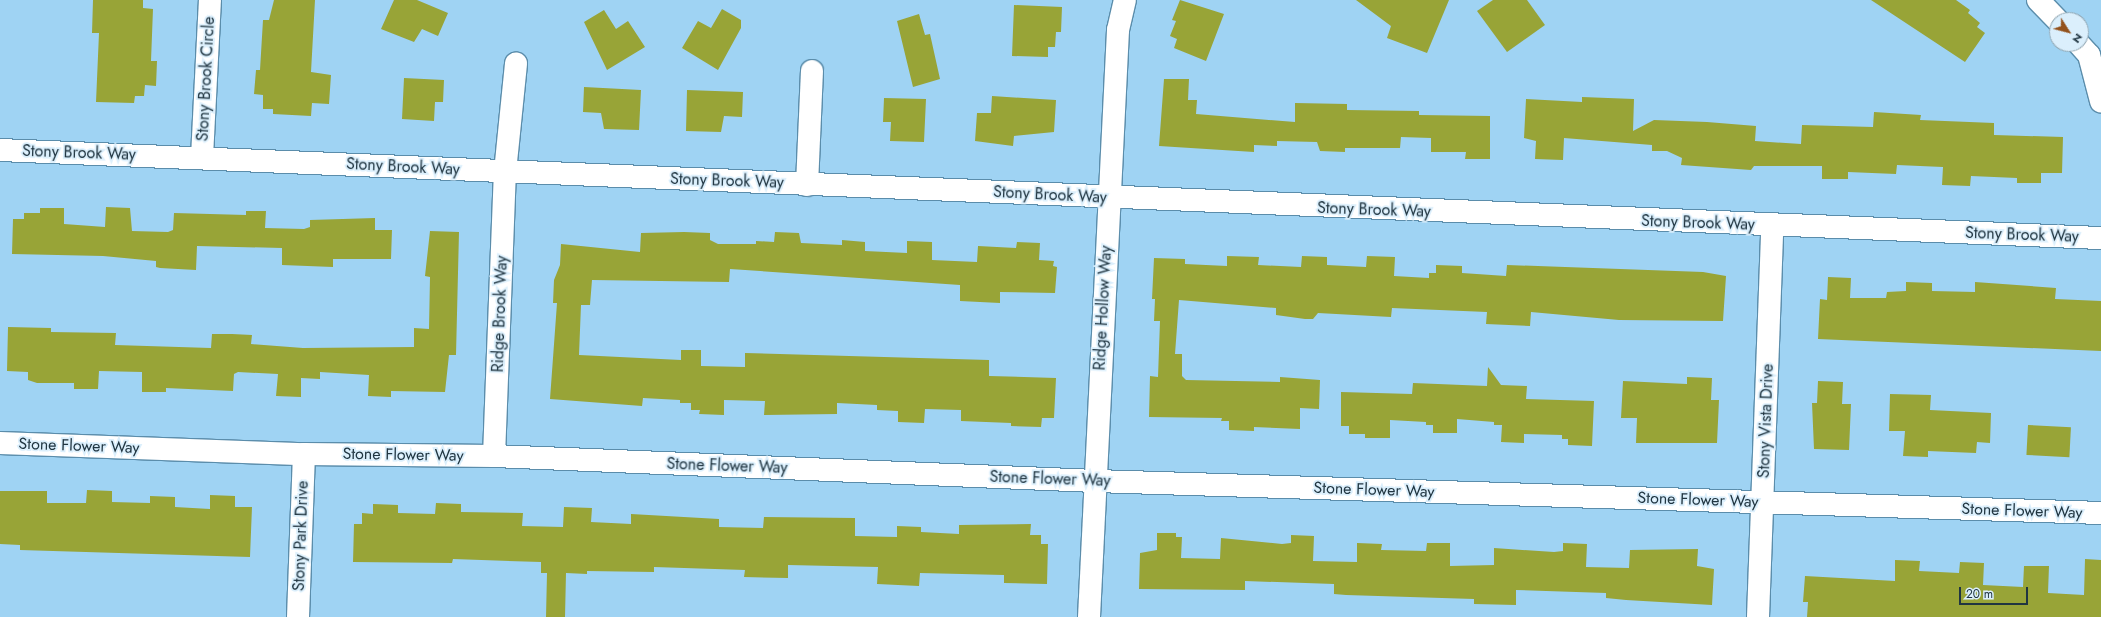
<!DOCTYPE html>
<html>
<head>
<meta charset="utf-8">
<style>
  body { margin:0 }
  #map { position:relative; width:2101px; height:617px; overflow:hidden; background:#9fd3f3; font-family:Jost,sans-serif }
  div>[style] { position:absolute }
  .building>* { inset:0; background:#98a437; transform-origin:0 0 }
  .roads { filter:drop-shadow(1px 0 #5b8dab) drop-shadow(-1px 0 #5b8dab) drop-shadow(0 1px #5b8dab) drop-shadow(0 -1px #5b8dab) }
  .minor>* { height:22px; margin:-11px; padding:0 11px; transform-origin:11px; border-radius:11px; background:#fff }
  span { translate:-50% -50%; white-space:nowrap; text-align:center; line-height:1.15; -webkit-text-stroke:3.5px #dbeffc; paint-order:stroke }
  .street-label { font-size:16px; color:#203541 }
  .north { position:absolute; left:2049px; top:12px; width:40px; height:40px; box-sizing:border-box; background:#dbeffc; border:1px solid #90a5b1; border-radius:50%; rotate:126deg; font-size:11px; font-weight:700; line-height:16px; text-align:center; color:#203541 }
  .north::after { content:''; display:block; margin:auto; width:14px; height:18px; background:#93521d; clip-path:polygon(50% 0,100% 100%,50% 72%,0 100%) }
  .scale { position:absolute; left:1959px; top:587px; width:69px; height:18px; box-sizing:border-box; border:2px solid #203541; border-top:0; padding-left:5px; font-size:12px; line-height:14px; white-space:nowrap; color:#203541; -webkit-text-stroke:3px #dbeffc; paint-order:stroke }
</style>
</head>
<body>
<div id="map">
  <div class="building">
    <i style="clip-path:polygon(93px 0,143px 0,143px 8px,153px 9px,151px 61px,157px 61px,156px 86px,145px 85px,144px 96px,135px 96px,134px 103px,96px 102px,99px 33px,92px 33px)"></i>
    <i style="clip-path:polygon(274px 0,315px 0,311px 72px,331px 75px,329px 104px,312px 103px,311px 116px,273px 114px,273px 109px,263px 109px,263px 95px,254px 94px,256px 70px,260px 70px,263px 20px,269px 20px)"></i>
    <i style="clip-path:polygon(394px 0,417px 0,448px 13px,438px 36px,422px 29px,414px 42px,381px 29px)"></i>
    <i style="clip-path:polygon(1180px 0,1224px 14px,1206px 61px,1174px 48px,1177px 39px,1170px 36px,1176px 21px,1172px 20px)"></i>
    <i style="clip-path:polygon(1356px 0,1449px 0,1427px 53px,1387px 38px,1391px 26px)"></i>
    <i style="clip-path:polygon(1493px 0,1527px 0,1545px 25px,1507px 52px,1477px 11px)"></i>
    <i style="clip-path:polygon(1871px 0,1956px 0,1970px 10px,1968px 13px,1980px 23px,1977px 27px,1985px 33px,1965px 62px)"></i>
    <i style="clip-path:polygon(1014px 5px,1062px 7px,1061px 32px,1056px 32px,1055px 47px,1048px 47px,1048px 57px,1012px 56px)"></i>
    <i style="clip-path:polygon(722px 9px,741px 20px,741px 28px,718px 70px,682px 48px,698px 21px,711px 28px)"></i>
    <i style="clip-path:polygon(604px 10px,616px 29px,628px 21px,645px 47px,607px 70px,584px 22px)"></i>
    <i style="clip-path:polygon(919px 14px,925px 35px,930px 34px,940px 79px,913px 87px,897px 21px)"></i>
    <i style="clip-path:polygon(404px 78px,444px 80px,443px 102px,435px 102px,434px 121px,402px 119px)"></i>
    <i style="clip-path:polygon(1164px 79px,1189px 79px,1188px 100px,1197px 100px,1196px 114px,1295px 122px,1295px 103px,1347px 104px,1347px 110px,1419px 111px,1419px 115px,1490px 116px,1490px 159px,1465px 159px,1466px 152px,1431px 152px,1431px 138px,1401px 137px,1400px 148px,1345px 148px,1345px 152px,1320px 151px,1317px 142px,1277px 141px,1277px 146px,1254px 145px,1254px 152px,1159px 146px)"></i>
    <i style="clip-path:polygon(584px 87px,641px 90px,639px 130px,604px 129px,601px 113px,583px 112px)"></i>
    <i style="clip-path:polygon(687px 90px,743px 92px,742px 117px,724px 116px,721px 132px,686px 131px)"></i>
    <i style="clip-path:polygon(992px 96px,1056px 100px,1054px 132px,1014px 136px,1013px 146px,975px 141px,977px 113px,991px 113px)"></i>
    <i style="clip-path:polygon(1582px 97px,1634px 99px,1633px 131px,1654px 120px,1707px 122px,1756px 126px,1755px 141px,1801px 144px,1802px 125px,1873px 127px,1874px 112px,1921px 115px,1920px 120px,1994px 123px,1994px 135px,2063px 137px,2062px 173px,2041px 173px,2041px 183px,2017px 183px,2017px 178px,1971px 176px,1970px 186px,1942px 185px,1943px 167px,1897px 165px,1896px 174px,1848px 172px,1848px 179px,1822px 179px,1822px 166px,1754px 166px,1751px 170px,1681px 165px,1682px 158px,1667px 151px,1652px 151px,1652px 145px,1564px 138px,1563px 160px,1535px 159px,1536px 141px,1524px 138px,1526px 99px,1582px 102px)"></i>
    <i style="clip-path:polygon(884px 98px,926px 99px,924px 142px,890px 141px,891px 122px,883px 122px)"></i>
    <i style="clip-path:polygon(106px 207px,130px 208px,132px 231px,168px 232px,173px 230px,174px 213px,246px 215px,246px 211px,266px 211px,265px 228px,304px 229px,310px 227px,310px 220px,375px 218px,375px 230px,392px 230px,391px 259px,333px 259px,333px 267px,282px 265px,282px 248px,197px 246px,196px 270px,160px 268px,156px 267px,156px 261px,103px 256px,12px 254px,13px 219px,24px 219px,24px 213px,40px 213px,40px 208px,64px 208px,64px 224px,105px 227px)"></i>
    <i style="clip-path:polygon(430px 231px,459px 232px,456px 355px,449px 355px,445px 392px,391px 391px,391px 397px,368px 396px,369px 375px,320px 372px,320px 379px,301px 378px,301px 397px,276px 396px,278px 374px,238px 372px,234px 374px,233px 391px,166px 388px,166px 392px,142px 392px,142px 372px,99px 371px,98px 389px,74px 389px,74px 383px,37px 383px,28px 380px,28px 372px,7px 371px,8px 327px,51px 328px,51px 332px,116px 333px,115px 345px,211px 348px,212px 334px,232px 334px,252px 335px,251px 344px,303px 348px,414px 347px,414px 328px,429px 329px,430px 277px,425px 276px)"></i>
    <i style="clip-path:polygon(684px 232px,710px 233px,710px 240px,718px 244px,756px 244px,756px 241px,774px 242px,775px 232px,799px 233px,801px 243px,842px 245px,842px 240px,865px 242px,865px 251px,907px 253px,907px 241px,932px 242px,932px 260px,977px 262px,978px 246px,1016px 248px,1017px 242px,1040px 243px,1039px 260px,1054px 261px,1053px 266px,1057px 267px,1055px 293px,1000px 292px,1000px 303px,960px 301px,960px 285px,730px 269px,729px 282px,592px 280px,590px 305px,581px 305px,579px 355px,681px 360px,681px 350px,701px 350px,701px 366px,745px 367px,745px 353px,989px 360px,989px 376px,1056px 378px,1054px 418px,1042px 418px,1041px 427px,1011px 426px,1011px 423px,961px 421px,961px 410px,925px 409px,924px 423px,898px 422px,898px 411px,877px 410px,877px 405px,837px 403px,837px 414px,764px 415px,765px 401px,724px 400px,724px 415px,699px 414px,700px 410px,691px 410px,691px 403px,680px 403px,680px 400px,643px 398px,642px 406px,550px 399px,557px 303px,553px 303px,554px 280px,560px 265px,561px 244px,640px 252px,641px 233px)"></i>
    <i style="clip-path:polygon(1227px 256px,1259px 257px,1258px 265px,1301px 267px,1302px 256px,1327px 257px,1327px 265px,1366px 267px,1367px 256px,1395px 257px,1394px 276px,1429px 278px,1429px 273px,1436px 273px,1436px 265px,1462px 266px,1462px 273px,1506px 276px,1507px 265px,1703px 272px,1726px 276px,1723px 321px,1619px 320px,1531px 312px,1530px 326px,1486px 324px,1487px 312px,1392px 308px,1391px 317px,1318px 313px,1313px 319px,1305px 319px,1276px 315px,1276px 308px,1179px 300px,1175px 354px,1182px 354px,1182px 376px,1186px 380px,1280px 382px,1280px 377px,1320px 380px,1319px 409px,1300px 408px,1300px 429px,1254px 427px,1254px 431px,1229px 430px,1229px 421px,1221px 421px,1222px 418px,1149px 417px,1150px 376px,1158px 377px,1160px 321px,1154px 321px,1155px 299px,1152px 299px,1154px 258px,1185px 259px,1185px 264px,1227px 266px)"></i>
    <i style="clip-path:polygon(1828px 277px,1851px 278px,1850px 298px,1886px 298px,1887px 292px,1906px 291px,1906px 282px,1932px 283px,1932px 291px,1975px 292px,1975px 282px,2056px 288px,2055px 299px,2101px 301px,2101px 351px,1818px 339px,1820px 299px,1827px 300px)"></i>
    <i style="clip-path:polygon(1488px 367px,1501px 385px,1527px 386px,1526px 399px,1594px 401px,1592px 446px,1568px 445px,1568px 439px,1562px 439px,1562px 435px,1524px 434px,1524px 443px,1501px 442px,1502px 425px,1494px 425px,1494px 422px,1457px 419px,1457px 433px,1433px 433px,1433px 425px,1426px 425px,1426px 422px,1390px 420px,1390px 438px,1365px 438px,1365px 434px,1349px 434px,1349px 426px,1341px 426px,1341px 392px,1412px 394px,1413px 383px,1487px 386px)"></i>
    <i style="clip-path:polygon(1687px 377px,1712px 378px,1711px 400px,1719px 400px,1717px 443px,1636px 443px,1637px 418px,1621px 418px,1623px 381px,1687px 384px)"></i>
    <i style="clip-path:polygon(1818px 381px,1843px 382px,1842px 404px,1851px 404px,1849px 450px,1814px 449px,1812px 403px,1817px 403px)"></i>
    <i style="clip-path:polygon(1890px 394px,1931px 395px,1930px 410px,1991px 413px,1990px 443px,1977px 442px,1976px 453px,1928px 451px,1928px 457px,1903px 456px,1905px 431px,1889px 431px)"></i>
    <i style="left:2028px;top:425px;width:43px;height:30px;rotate:3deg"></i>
    <i style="clip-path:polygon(87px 490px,112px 491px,112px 502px,150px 503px,150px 496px,175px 497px,175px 507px,210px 509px,210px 495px,235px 496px,235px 507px,252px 507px,250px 557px,20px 550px,20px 545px,0 544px,0 491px,47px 491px,47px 503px,86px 503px)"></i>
    <i style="clip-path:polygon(436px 503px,461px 504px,461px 512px,523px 513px,522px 526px,563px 527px,564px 507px,592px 508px,591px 522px,631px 524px,631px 514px,719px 519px,719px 527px,763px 528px,764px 517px,855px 518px,855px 536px,897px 537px,897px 526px,921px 527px,921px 532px,959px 534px,959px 525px,1031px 524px,1030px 535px,1041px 535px,1041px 544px,1048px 544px,1047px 584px,1004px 583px,1004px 575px,920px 573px,919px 586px,877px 584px,878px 567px,788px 565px,788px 578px,744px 577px,745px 570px,654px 567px,654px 572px,587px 571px,587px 574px,566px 573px,565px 617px,546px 617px,547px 573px,541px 573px,541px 562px,453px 559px,452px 563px,353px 562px,354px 524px,362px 524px,362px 513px,373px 514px,373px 504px,398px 505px,398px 513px,435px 514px)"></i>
    <i style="clip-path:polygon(1157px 533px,1176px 533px,1176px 537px,1182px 537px,1181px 558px,1220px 559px,1221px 538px,1282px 544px,1291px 543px,1291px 535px,1314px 536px,1313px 561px,1357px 562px,1357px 543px,1382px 544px,1381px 550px,1426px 551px,1427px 543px,1450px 543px,1450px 566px,1494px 565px,1494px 548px,1554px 552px,1563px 551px,1563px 543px,1587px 544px,1586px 567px,1629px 568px,1630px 550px,1698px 549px,1697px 566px,1714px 569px,1712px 605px,1626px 600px,1606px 598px,1606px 593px,1516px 590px,1516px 605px,1474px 604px,1474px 599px,1346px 595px,1334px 594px,1334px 584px,1245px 581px,1245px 590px,1139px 589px,1140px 553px,1157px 550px)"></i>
    <i style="clip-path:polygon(2085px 559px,2101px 560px,2101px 617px,1807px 617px,1808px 602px,1803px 602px,1805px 576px,1895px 581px,1895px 560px,1920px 561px,1919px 571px,1959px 573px,1960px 562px,1984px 563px,1983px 585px,2023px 587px,2024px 566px,2049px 566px,2048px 593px,2084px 595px)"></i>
  </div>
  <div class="roads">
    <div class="minor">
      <i style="left:2038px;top:0;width:28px;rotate:46deg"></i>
      <i style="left:2079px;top:44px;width:15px;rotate:48deg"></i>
      <i style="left:2089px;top:55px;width:48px;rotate:75.4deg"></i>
      <i style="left:0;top:150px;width:2103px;rotate:2.4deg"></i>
      <i style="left:202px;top:157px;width:157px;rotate:-87.1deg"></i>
      <i style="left:807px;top:185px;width:114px;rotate:-87.5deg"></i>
      <i style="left:0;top:443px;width:304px;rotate:2.1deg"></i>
      <i style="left:304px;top:454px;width:190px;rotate:0.6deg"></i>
      <i style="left:494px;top:456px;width:602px;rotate:2.38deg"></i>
      <i style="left:1095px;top:481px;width:1007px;rotate:1.82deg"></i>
      <i style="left:494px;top:456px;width:284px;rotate:-87.8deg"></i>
      <i style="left:505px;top:172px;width:109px;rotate:-84.2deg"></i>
      <i style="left:298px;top:617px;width:163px;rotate:-87.9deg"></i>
      <i style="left:1089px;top:617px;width:588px;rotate:-87.17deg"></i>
      <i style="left:1118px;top:30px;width:31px;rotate:-77deg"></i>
      <i style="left:1758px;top:617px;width:391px;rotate:-87.9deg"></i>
    </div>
  </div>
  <div class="street-label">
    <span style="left:206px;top:79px;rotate:-87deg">Stony Brook Circle</span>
    <span style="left:79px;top:153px;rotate:2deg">Stony Brook Way</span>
    <span style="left:403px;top:167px;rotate:3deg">Stony Brook Way</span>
    <span style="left:727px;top:181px;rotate:2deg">Stony Brook Way</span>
    <span style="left:1050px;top:195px;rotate:3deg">Stony Brook Way</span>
    <span style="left:1374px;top:210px;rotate:2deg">Stony Brook Way</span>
    <span style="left:1698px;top:223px;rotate:2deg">Stony Brook Way</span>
    <span style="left:2022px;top:235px;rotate:2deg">Stony Brook Way</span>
    <span style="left:1103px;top:308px;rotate:-87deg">Ridge Hollow Way</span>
    <span style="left:500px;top:314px;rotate:-88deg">Ridge Brook Way</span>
    <span style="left:1766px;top:421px;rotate:-88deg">Stony Vista Drive</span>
    <span style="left:79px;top:446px;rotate:2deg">Stone Flower Way</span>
    <span style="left:403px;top:455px;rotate:1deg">Stone Flower Way</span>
    <span style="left:727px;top:466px;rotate:2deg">Stone Flower Way</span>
    <span style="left:1050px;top:479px;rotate:2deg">Stone Flower Way</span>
    <span style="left:1374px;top:490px;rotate:2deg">Stone Flower Way</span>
    <span style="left:1698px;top:500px;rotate:2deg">Stone Flower Way</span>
    <span style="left:2022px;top:511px;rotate:2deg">Stone Flower Way</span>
    <span style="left:301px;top:536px;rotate:-88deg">Stony Park Drive</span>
  </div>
  <div class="north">N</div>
  <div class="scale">20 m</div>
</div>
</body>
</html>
